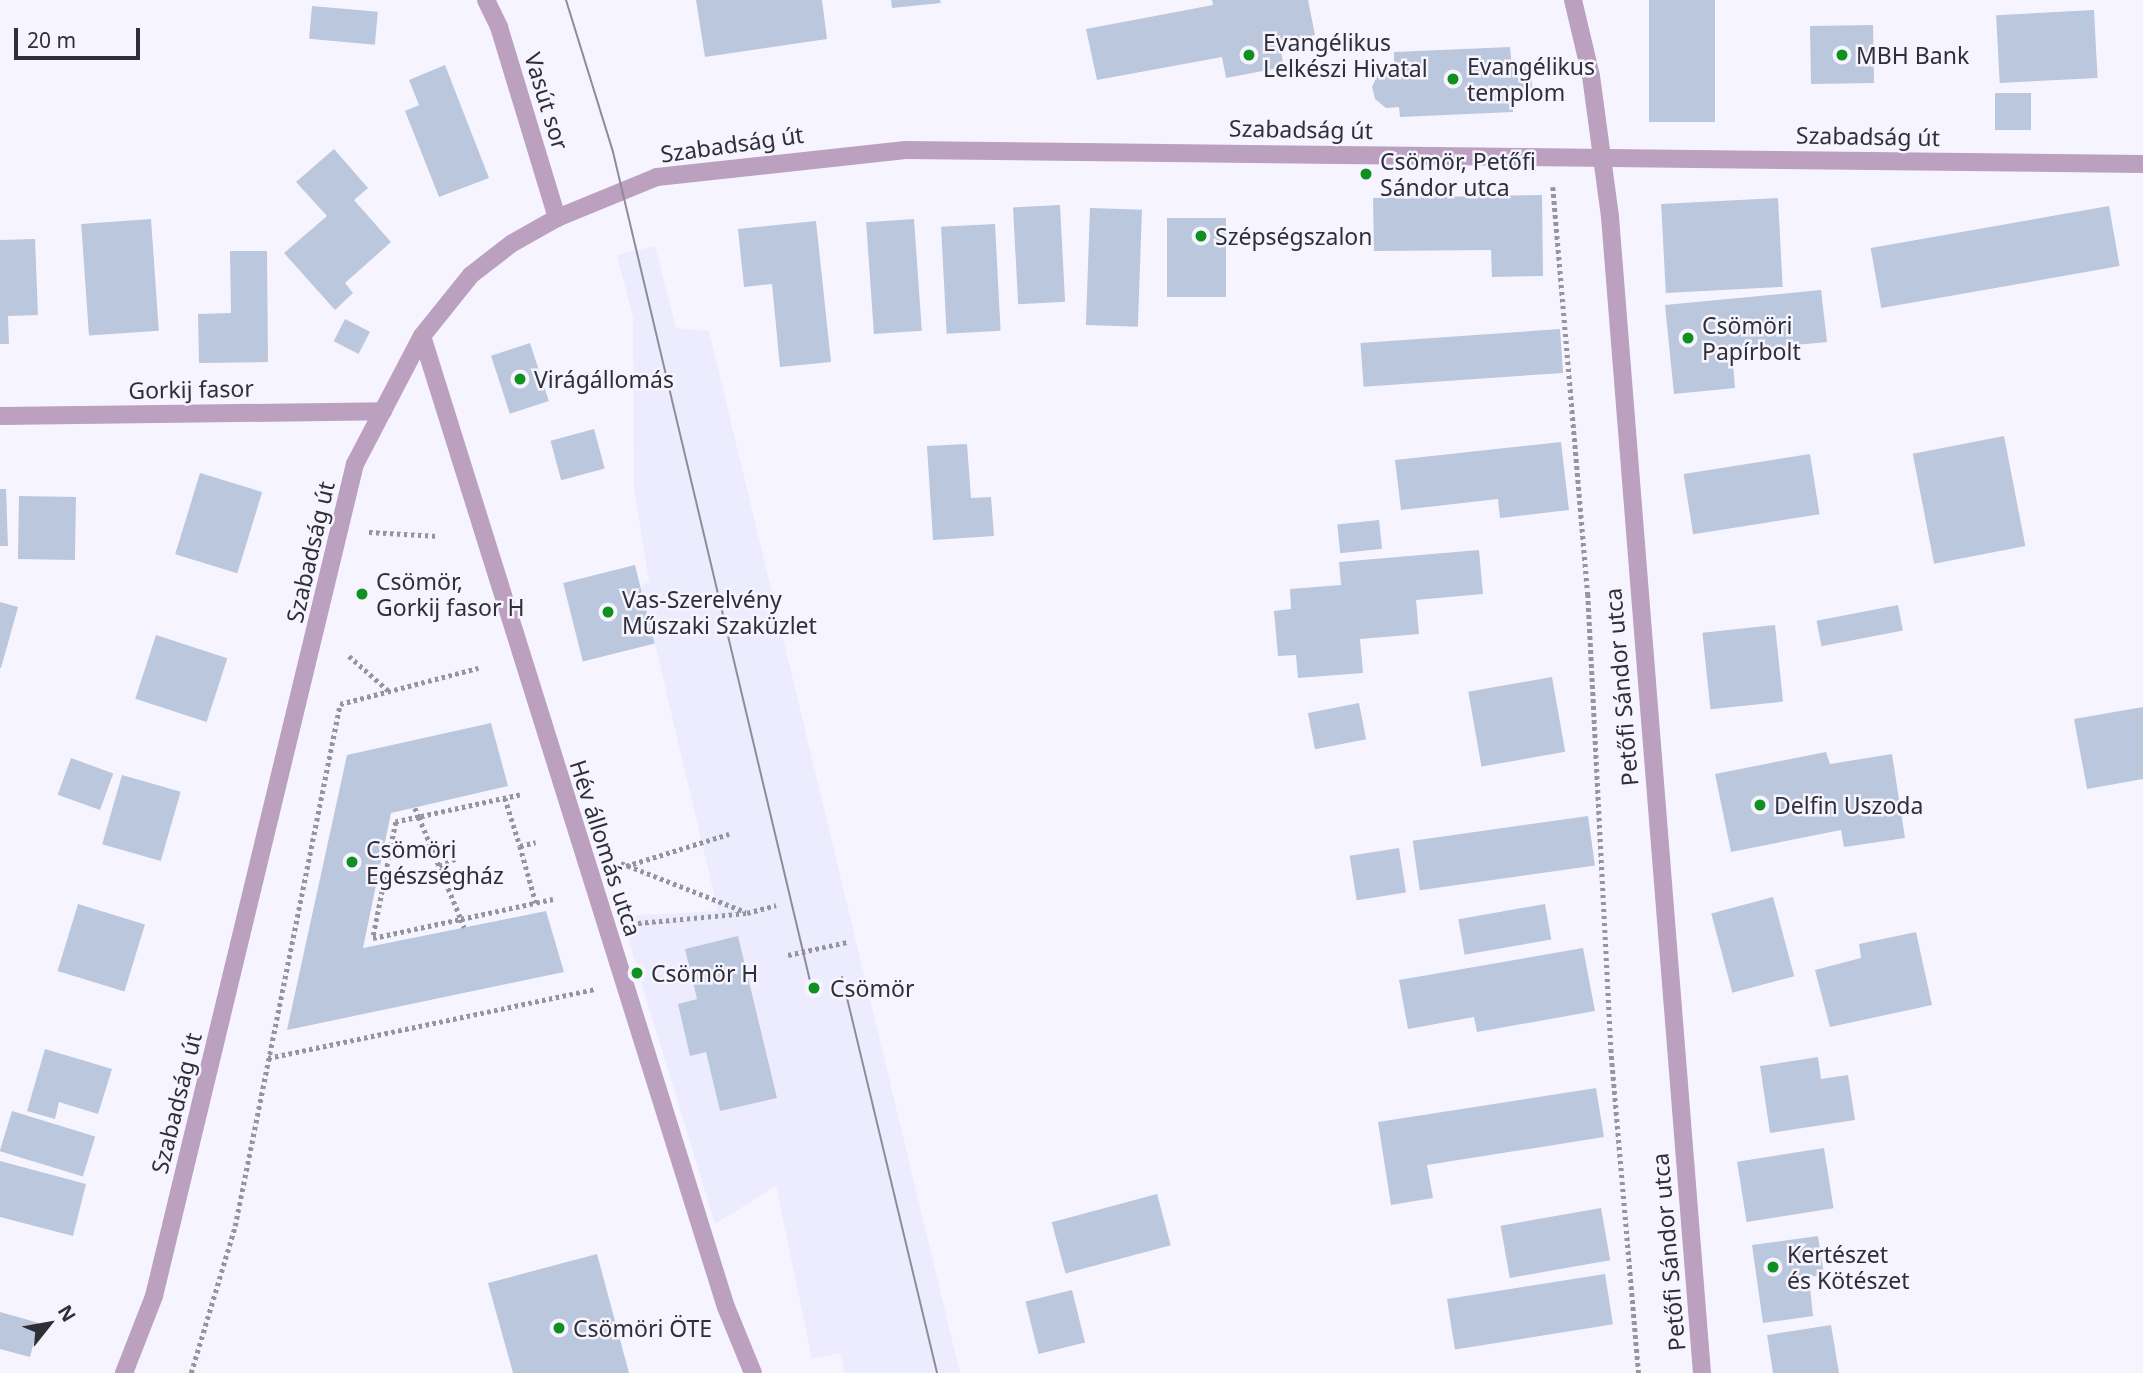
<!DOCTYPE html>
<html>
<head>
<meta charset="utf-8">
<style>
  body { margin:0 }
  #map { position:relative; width:2143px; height:1373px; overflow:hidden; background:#f6f5ff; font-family:"Noto Sans",sans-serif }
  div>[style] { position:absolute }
  .built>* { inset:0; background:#edebfe }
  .building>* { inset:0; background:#bbc7dd; transform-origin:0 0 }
  .path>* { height:4.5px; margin-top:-2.25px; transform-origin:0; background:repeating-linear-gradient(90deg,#96959e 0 3.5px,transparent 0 7px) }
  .minor>* { height:18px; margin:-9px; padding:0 9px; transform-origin:9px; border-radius:9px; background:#bca0c0 }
  .tram>* { height:2px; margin:-1px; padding:0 1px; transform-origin:1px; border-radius:1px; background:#8e8d97 }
  .dots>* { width:19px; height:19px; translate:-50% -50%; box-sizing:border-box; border:4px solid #f6f5ff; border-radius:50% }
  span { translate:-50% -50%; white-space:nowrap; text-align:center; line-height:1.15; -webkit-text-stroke:5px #f6f5ff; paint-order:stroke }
  .poi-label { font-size:23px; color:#302f38 }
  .left { translate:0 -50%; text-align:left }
  .street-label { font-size:23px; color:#302f38 }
  .north { position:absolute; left:14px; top:1289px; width:70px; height:70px; -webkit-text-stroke:5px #f6f5ff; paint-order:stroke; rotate:59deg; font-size:19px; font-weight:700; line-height:28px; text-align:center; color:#302f38 }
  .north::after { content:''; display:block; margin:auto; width:24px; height:32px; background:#302f38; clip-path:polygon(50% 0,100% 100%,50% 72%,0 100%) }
  .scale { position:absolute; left:14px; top:28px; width:126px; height:32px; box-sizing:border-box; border:4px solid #302f38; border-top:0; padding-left:9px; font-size:21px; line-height:24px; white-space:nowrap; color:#302f38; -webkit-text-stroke:5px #f6f5ff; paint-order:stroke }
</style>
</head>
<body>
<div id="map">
  <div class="built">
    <i style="clip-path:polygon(655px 246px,676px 328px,709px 331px,960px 1373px,845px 1373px,840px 1353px,812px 1359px,776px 1186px,715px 1224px,621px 916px,718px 911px,641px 585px,649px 582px,634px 489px,633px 318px,617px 255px)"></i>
  </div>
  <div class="building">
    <i style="clip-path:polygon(696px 0,822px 0,827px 39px,705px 57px)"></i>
    <i style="clip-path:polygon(891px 0,940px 0,941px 3px,892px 8px)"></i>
    <i style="clip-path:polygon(1212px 0,1308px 0,1315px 35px,1279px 42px,1284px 67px,1226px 78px,1222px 57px,1097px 80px,1086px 29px,1213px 5px)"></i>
    <i style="left:1649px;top:0;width:66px;height:122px"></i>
    <i style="left:312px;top:6px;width:66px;height:33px;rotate:5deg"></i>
    <i style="left:2094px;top:10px;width:68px;height:98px;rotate:87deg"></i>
    <i style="left:1873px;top:25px;width:58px;height:63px;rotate:89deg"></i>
    <i style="clip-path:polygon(1510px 47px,1512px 67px,1531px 66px,1532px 88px,1512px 89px,1513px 112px,1400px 117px,1399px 107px,1386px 108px,1375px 99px,1372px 87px,1379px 72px,1394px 65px,1394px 52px)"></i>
    <i style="clip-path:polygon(445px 65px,489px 178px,439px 197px,405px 111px,419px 105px,409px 80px)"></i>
    <i style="left:2031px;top:93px;width:37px;height:36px;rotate:90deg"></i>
    <i style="clip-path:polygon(334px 149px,368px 188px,354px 200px,391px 242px,345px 283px,353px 293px,335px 310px,284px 253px,327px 216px,296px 182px)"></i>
    <i style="clip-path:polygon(1542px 195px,1543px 276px,1492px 277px,1491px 250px,1374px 251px,1373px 198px)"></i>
    <i style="left:1778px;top:198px;width:89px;height:117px;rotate:87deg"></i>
    <i style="left:1060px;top:205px;width:97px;height:47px;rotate:87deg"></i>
    <i style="left:2109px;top:206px;width:61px;height:242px;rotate:80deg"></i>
    <i style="left:1090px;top:208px;width:52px;height:117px;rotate:2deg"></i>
    <i style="left:1226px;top:218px;width:79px;height:59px;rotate:90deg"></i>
    <i style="left:151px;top:219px;width:112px;height:70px;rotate:86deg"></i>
    <i style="left:914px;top:219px;width:112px;height:48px;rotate:86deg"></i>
    <i style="clip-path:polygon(816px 221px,831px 362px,780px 367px,772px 284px,744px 287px,738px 229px)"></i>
    <i style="left:995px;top:224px;width:107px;height:54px;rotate:87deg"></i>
    <i style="clip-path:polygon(35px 239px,38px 315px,8px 316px,9px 344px,0 344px,0 240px)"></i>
    <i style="clip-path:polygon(230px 251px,267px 251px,268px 362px,199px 363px,198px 314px,231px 313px)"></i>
    <i style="clip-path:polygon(1821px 290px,1827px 342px,1732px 351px,1735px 388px,1674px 394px,1665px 305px)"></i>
    <i style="left:345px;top:319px;width:28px;height:25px;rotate:27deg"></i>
    <i style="left:1560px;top:329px;width:44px;height:200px;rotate:86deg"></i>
    <i style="left:530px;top:343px;width:61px;height:41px;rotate:72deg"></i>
    <i style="left:594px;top:429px;width:41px;height:45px;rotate:75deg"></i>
    <i style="left:2004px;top:436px;width:112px;height:93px;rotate:79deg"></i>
    <i style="clip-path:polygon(1561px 442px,1569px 510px,1500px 518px,1498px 499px,1401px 510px,1395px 460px)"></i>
    <i style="clip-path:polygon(967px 444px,971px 498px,991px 497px,994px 536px,933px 540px,927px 446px)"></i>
    <i style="left:1810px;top:454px;width:61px;height:128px;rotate:81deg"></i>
    <i style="left:200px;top:473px;width:65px;height:85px;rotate:17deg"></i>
    <i style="clip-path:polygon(0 489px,6px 489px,8px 546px,0 546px)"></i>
    <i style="left:19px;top:496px;width:57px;height:63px;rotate:1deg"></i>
    <i style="left:1379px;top:520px;width:29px;height:42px;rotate:84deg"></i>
    <i style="clip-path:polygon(1479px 550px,1483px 594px,1416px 600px,1419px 634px,1360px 639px,1363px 673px,1298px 678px,1296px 655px,1278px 656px,1274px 611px,1291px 609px,1290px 589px,1341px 585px,1339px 562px)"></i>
    <i style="left:635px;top:565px;width:81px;height:74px;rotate:76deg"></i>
    <i style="clip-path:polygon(0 602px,18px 607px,1px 668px,0 668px)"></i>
    <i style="left:1898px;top:605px;width:26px;height:83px;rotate:79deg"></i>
    <i style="left:1775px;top:625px;width:77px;height:73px;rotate:84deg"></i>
    <i style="left:156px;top:635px;width:75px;height:67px;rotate:18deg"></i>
    <i style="left:1552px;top:677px;width:76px;height:85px;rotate:80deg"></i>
    <i style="left:1359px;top:703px;width:37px;height:52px;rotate:79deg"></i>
    <i style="clip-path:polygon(2143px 707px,2143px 779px,2087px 789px,2074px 719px)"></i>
    <i style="clip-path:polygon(491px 723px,508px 786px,391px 813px,363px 948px,546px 911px,564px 972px,287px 1030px,347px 755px)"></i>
    <i style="clip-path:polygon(1826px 752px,1830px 764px,1892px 754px,1905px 838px,1844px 847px,1841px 830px,1731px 852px,1715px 774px)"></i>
    <i style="left:71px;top:758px;width:45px;height:39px;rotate:20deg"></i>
    <i style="left:122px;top:775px;width:61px;height:72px;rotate:16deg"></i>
    <i style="left:1588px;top:816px;width:50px;height:177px;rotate:82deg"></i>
    <i style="left:1399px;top:848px;width:45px;height:50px;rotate:81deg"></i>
    <i style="left:1773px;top:897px;width:82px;height:64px;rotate:75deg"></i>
    <i style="left:78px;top:904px;width:70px;height:70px;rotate:17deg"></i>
    <i style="left:1545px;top:904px;width:36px;height:88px;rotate:80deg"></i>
    <i style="clip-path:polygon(1916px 932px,1932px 1005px,1830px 1027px,1815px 970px,1861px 958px,1859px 944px)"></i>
    <i style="clip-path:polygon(738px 936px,777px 1098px,720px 1111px,706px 1052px,690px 1056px,678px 1004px,697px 999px,685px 949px)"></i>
    <i style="clip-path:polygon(1583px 948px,1595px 1011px,1477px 1032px,1474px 1017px,1408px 1029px,1399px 980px)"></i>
    <i style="clip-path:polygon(45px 1049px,112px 1069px,98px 1114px,59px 1102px,55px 1119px,27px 1111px)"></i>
    <i style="clip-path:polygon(1818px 1057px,1821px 1079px,1848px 1075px,1855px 1120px,1770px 1133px,1760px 1066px)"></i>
    <i style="clip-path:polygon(1596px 1088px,1604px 1137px,1427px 1165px,1433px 1198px,1391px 1205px,1378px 1122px)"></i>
    <i style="left:12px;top:1111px;width:87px;height:42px;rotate:17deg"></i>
    <i style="left:1824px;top:1148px;width:61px;height:88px;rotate:81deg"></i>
    <i style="clip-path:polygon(0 1161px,86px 1184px,73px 1236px,0 1217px)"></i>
    <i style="left:1157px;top:1194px;width:53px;height:109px;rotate:75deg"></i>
    <i style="left:1601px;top:1208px;width:53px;height:102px;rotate:80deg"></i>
    <i style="clip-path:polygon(1818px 1236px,1824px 1275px,1809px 1277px,1813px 1316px,1763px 1323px,1752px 1245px)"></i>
    <i style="clip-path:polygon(597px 1254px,629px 1373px,513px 1373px,488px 1283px)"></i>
    <i style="left:1605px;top:1274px;width:51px;height:160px;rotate:81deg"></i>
    <i style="left:1072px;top:1290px;width:54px;height:48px;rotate:76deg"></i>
    <i style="clip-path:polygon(0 1312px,39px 1323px,30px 1357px,0 1349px)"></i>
    <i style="clip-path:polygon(1831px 1325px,1839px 1373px,1773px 1373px,1767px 1335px)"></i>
  </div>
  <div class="path">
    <i style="left:1553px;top:187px;width:409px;rotate:85.1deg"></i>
    <i style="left:1588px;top:594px;width:456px;rotate:87.1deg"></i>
    <i style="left:1611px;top:1049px;width:325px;rotate:85.1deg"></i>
    <i style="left:369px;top:532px;width:69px;rotate:3.3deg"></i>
    <i style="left:349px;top:656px;width:53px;rotate:41.2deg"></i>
    <i style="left:520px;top:795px;width:103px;rotate:167.7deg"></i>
    <i style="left:419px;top:817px;width:110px;rotate:67.6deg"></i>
    <i style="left:461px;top:919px;width:94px;rotate:-12.3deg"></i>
    <i style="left:505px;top:798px;width:50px;rotate:72.6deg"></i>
    <i style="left:520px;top:846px;width:16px;rotate:-14deg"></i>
    <i style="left:415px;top:808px;width:10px;rotate:66deg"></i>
    <i style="left:419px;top:817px;width:24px;rotate:168deg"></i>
    <i style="left:396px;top:822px;width:118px;rotate:101.2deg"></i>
    <i style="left:373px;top:938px;width:90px;rotate:-12.2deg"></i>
    <i style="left:461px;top:919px;width:9px;rotate:69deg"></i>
    <i style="left:520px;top:846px;width:59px;rotate:74.3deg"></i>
    <i style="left:621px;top:863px;width:134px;rotate:21.4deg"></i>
    <i style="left:439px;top:866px;width:20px;rotate:-24deg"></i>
    <i style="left:626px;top:866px;width:108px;rotate:-17.3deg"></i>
    <i style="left:638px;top:923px;width:109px;rotate:-5.2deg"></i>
    <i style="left:747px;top:913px;width:30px;rotate:-15deg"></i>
    <i style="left:788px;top:955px;width:60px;rotate:-12.4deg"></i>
    <i style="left:268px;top:1058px;width:335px;rotate:-11.9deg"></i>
    <i style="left:191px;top:1373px;width:153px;rotate:-73.3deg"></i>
    <i style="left:235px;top:1226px;width:532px;rotate:-78.63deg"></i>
    <i style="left:340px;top:704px;width:143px;rotate:-14.6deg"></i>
  </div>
  <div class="minor">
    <i style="left:486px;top:0;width:30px;rotate:64deg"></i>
    <i style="left:499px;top:27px;width:200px;rotate:73.1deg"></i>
    <i style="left:1573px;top:0;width:78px;rotate:76.7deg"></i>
    <i style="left:1591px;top:76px;width:142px;rotate:82.3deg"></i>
    <i style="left:1610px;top:217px;width:1160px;rotate:85.45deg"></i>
    <i style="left:422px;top:336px;width:1017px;rotate:72.62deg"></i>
    <i style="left:726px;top:1307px;width:71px;rotate:67.8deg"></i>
    <i style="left:0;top:416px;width:383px;rotate:-0.7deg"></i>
    <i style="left:124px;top:1373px;width:83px;rotate:-68.7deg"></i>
    <i style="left:154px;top:1296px;width:856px;rotate:-76.42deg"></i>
    <i style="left:355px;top:464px;width:144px;rotate:-62.4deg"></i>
    <i style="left:422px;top:336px;width:78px;rotate:-51.2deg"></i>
    <i style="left:471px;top:275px;width:51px;rotate:-37.8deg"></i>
    <i style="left:511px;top:244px;width:53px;rotate:-29.5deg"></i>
    <i style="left:557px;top:218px;width:108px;rotate:-22.3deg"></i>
    <i style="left:657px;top:177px;width:250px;rotate:-6.2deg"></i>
    <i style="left:906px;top:150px;width:1237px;rotate:0.65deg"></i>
  </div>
  <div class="tram">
    <i style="left:566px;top:0;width:159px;rotate:72.8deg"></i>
    <i style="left:613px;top:152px;width:856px;rotate:76.63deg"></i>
    <i style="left:842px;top:977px;width:407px;rotate:76.5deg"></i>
  </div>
  <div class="dots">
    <i style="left:1249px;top:55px;background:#10901e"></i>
    <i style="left:1842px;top:55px;background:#10901e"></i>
    <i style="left:1453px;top:79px;background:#10901e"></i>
    <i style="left:1366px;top:174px;background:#10901e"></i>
    <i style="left:1201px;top:236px;background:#10901e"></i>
    <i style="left:1688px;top:338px;background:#10901e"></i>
    <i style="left:520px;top:379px;background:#10901e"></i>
    <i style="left:362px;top:594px;background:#10901e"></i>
    <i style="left:608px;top:612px;background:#10901e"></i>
    <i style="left:1760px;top:805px;background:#10901e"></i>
    <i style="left:352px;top:862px;background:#10901e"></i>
    <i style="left:637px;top:973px;background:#10901e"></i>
    <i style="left:814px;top:988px;background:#10901e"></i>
    <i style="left:1773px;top:1267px;background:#10901e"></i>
    <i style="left:559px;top:1328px;background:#10901e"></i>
  </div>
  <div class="poi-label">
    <span class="left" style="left:1263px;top:55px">Evangélikus<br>Lelkészi Hivatal</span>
    <span class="left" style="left:1856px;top:55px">MBH Bank</span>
    <span class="left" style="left:1467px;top:79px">Evangélikus<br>templom</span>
    <span class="left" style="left:1380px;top:174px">Csömör, Petőfi<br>Sándor utca</span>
    <span class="left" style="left:1215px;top:236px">Szépségszalon</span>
    <span class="left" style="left:1702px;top:338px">Csömöri<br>Papírbolt</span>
    <span class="left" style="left:534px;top:379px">Virágállomás</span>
    <span class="left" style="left:376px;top:594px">Csömör,<br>Gorkij fasor H</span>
    <span class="left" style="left:622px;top:612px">Vas-Szerelvény<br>Műszaki Szaküzlet</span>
    <span class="left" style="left:1774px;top:805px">Delfin Uszoda</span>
    <span class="left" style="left:366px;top:862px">Csömöri<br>Egészségház</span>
    <span class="left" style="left:651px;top:973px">Csömör H</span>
    <span class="left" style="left:830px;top:988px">Csömör</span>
    <span class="left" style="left:1787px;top:1267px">Kertészet<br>és Kötészet</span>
    <span class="left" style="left:573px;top:1328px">Csömöri ÖTE</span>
  </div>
  <div class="street-label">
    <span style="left:547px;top:101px;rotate:73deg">Vasút sor</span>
    <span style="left:1301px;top:129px;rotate:1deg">Szabadság út</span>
    <span style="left:1868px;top:136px;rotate:1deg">Szabadság út</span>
    <span style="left:732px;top:144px;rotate:-8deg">Szabadság út</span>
    <span style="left:191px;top:389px;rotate:-1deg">Gorkij fasor</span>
    <span style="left:310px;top:552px;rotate:-77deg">Szabadság út</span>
    <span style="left:1621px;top:687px;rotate:-95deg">Petőfi Sándor utca</span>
    <span style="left:606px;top:848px;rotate:72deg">Hév állomás utca</span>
    <span style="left:176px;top:1103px;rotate:-76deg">Szabadság út</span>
    <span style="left:1668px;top:1252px;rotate:-95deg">Petőfi Sándor utca</span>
  </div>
  <div class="north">N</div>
  <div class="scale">20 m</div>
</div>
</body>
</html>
